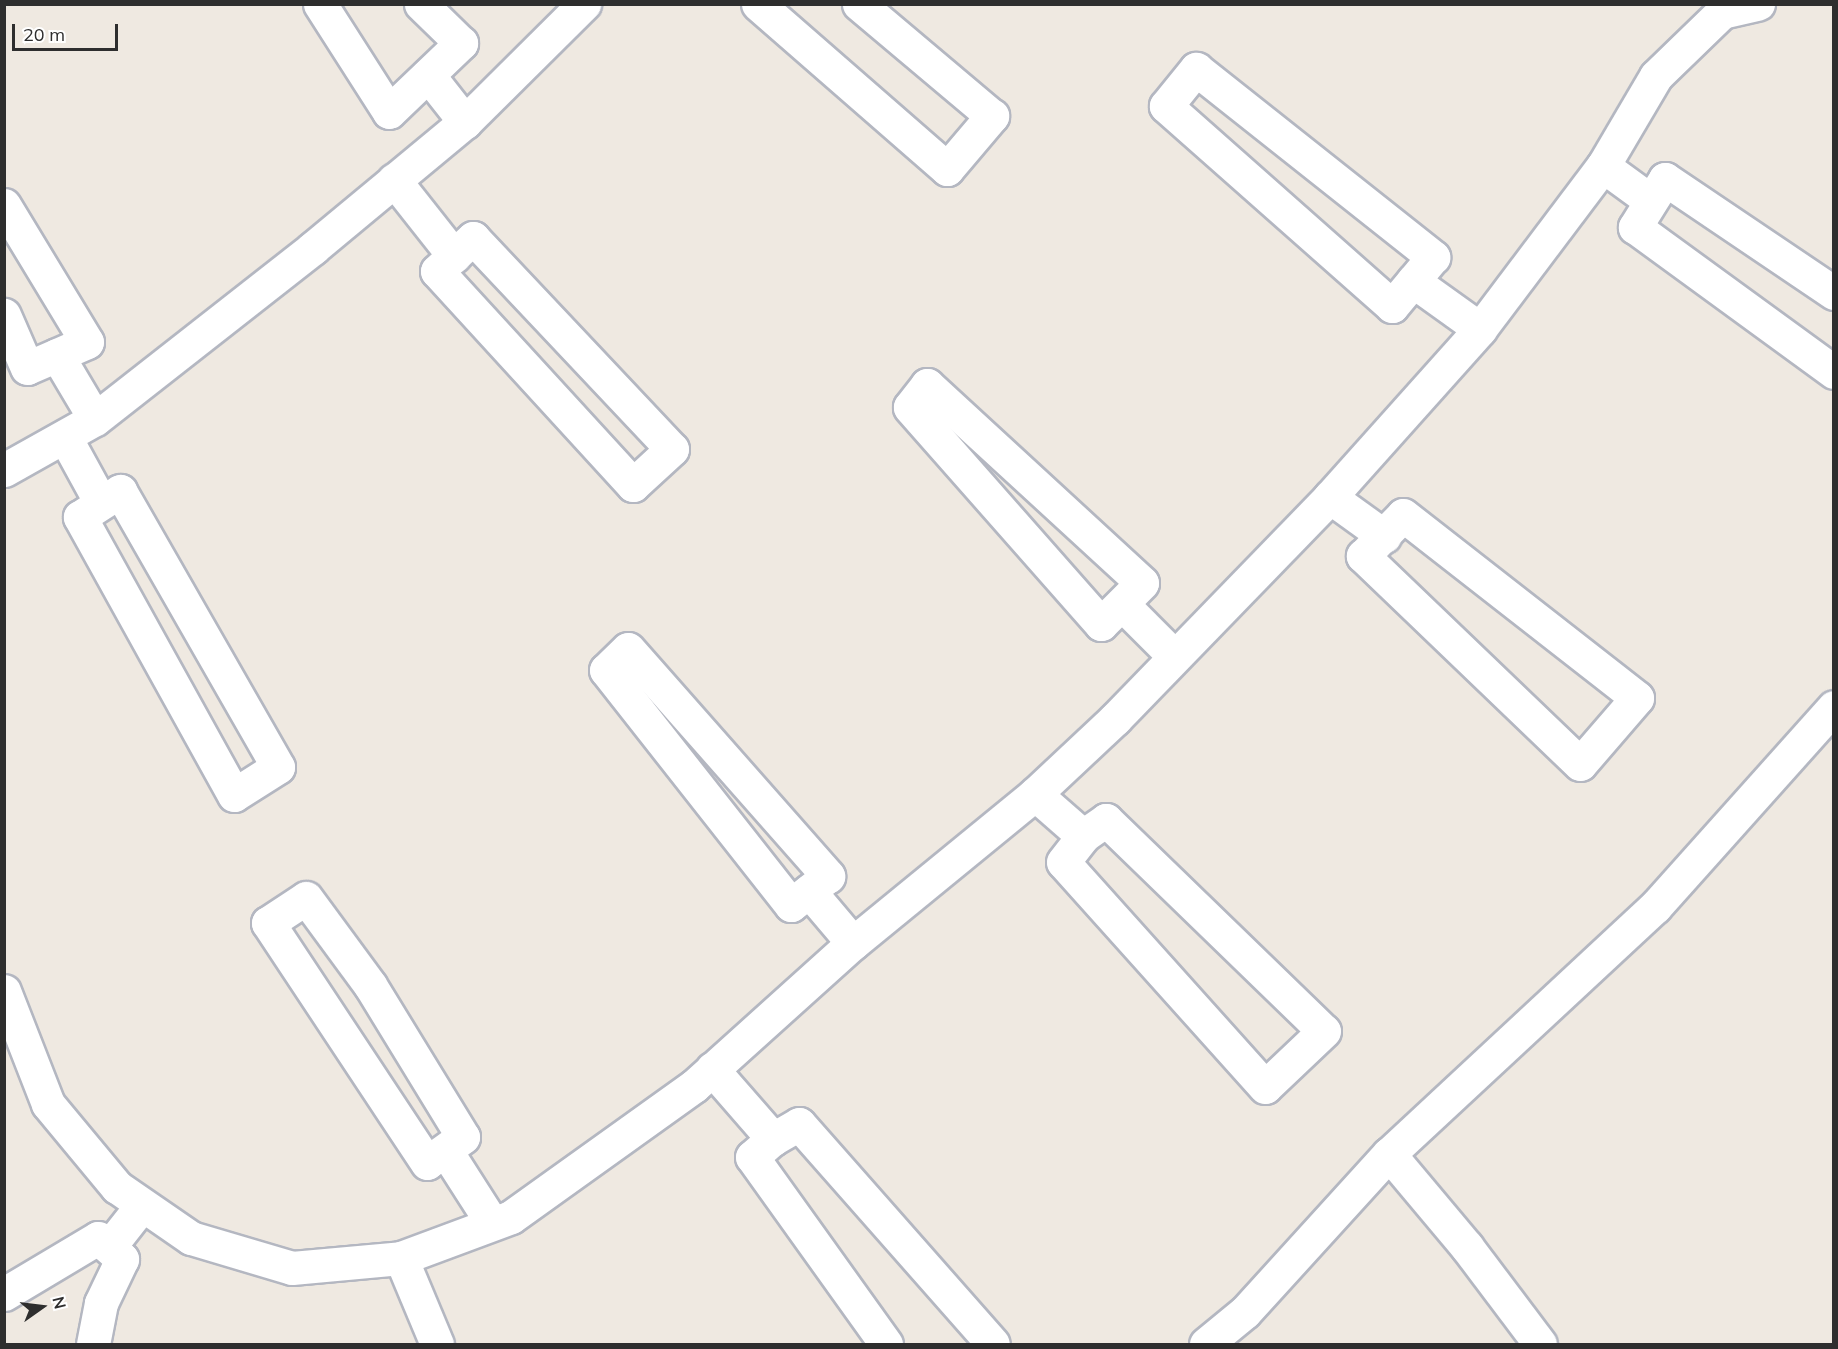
<!DOCTYPE html>
<html>
<head>
<meta charset="utf-8">
<style>
  body { margin:0 }
  #map { position:relative; width:1838px; height:1349px; overflow:hidden; background:#efe9e1; font-family:Mulish,sans-serif }
  div>[style] { position:absolute }
  .roads { filter:drop-shadow(2px 0 #b4b7c1) drop-shadow(-2px 0 #b4b7c1) drop-shadow(0 2px #b4b7c1) drop-shadow(0 -2px #b4b7c1) }
  .minor>* { height:33px; margin:-16.5px; padding:0 16.5px; transform-origin:16.5px; border-radius:16.5px; background:#fff }
  span { translate:-50% -50%; white-space:nowrap; text-align:center; line-height:1.15; -webkit-text-stroke:4.5px #fff; paint-order:stroke }
  .frame { position:absolute; inset:0; border:6px solid #2e2e2e; pointer-events:none }
  .north { position:absolute; left:12px; top:1277px; width:60px; height:60px; -webkit-text-stroke:4px #fff; paint-order:stroke; rotate:76deg; font-size:16px; font-weight:700; line-height:24px; text-align:center; color:#2e2e2e }
  .north::after { content:''; display:block; margin:auto; width:21px; height:27px; background:#2e2e2e; clip-path:polygon(50% 0,100% 100%,50% 72%,0 100%) }
  .scale { position:absolute; left:12px; top:24px; width:106px; height:27px; box-sizing:border-box; border:3px solid #2e2e2e; border-top:0; padding-left:8px; font-size:18px; line-height:21px; white-space:nowrap; color:#2e2e2e; -webkit-text-stroke:4px #fff; paint-order:stroke }
</style>
</head>
<body>
<div id="map">
  <div class="roads">
    <div class="minor">
      <i style="left:320px;top:4px;width:128px;rotate:57.4deg"></i>
      <i style="left:389px;top:112px;width:100px;rotate:-43.8deg"></i>
      <i style="left:461px;top:43px;width:56px;rotate:-135.7deg"></i>
      <i style="left:758px;top:4px;width:251px;rotate:41.1deg"></i>
      <i style="left:947px;top:169px;width:70px;rotate:-49.7deg"></i>
      <i style="left:992px;top:116px;width:174px;rotate:-139.9deg"></i>
      <i style="left:1196px;top:69px;width:303px;rotate:38.4deg"></i>
      <i style="left:1433px;top:257px;width:64px;rotate:129.9deg"></i>
      <i style="left:1392px;top:306px;width:302px;rotate:-138.5deg"></i>
      <i style="left:1166px;top:106px;width:48px;rotate:-51deg"></i>
      <i style="left:428px;top:75px;width:60px;rotate:51.8deg"></i>
      <i style="left:1603px;top:166px;width:59px;rotate:36.1deg"></i>
      <i style="left:394px;top:180px;width:97px;rotate:51.7deg"></i>
      <i style="left:4px;top:205px;width:160px;rotate:58.8deg"></i>
      <i style="left:87px;top:342px;width:65px;rotate:156.6deg"></i>
      <i style="left:27px;top:368px;width:58px;rotate:-113.5deg"></i>
      <i style="left:473px;top:238px;width:290px;rotate:46.7deg"></i>
      <i style="left:672px;top:449px;width:53px;rotate:137.3deg"></i>
      <i style="left:633px;top:485px;width:290px;rotate:-132.5deg"></i>
      <i style="left:437px;top:271px;width:49px;rotate:-42.5deg"></i>
      <i style="left:1413px;top:281px;width:82px;rotate:35.6deg"></i>
      <i style="left:1834px;top:293px;width:204px;rotate:-146deg"></i>
      <i style="left:1665px;top:179px;width:57px;rotate:122deg"></i>
      <i style="left:1635px;top:227px;width:246px;rotate:36.1deg"></i>
      <i style="left:57px;top:355px;width:74px;rotate:59.3deg"></i>
      <i style="left:927px;top:385px;width:292px;rotate:42.6deg"></i>
      <i style="left:1142px;top:583px;width:58px;rotate:135deg"></i>
      <i style="left:1101px;top:624px;width:289px;rotate:-131.4deg"></i>
      <i style="left:910px;top:407px;width:28px;rotate:-52deg"></i>
      <i style="left:66px;top:439px;width:71px;rotate:61.3deg"></i>
      <i style="left:4px;top:470px;width:104px;rotate:-29.3deg"></i>
      <i style="left:95px;top:419px;width:277px;rotate:-38.1deg"></i>
      <i style="left:313px;top:248px;width:197px;rotate:-39.7deg"></i>
      <i style="left:465px;top:122px;width:168px;rotate:-44.8deg"></i>
      <i style="left:120px;top:491px;width:318px;rotate:60.2deg"></i>
      <i style="left:278px;top:767px;width:52px;rotate:147.5deg"></i>
      <i style="left:234px;top:795px;width:318px;rotate:-119deg"></i>
      <i style="left:80px;top:517px;width:48px;rotate:-33deg"></i>
      <i style="left:1330px;top:497px;width:67px;rotate:35.8deg"></i>
      <i style="left:1403px;top:515px;width:297px;rotate:38deg"></i>
      <i style="left:1637px;top:698px;width:87px;rotate:130.8deg"></i>
      <i style="left:1580px;top:764px;width:301px;rotate:-136.2deg"></i>
      <i style="left:1363px;top:556px;width:57px;rotate:-45.7deg"></i>
      <i style="left:1122px;top:604px;width:74px;rotate:45deg"></i>
      <i style="left:628px;top:649px;width:303px;rotate:48.6deg"></i>
      <i style="left:828px;top:876px;width:47px;rotate:141.9deg"></i>
      <i style="left:791px;top:905px;width:299px;rotate:-128.2deg"></i>
      <i style="left:606px;top:670px;width:30px;rotate:-44deg"></i>
      <i style="left:1035px;top:794px;width:64px;rotate:41.2deg"></i>
      <i style="left:1106px;top:820px;width:303px;rotate:44.1deg"></i>
      <i style="left:1324px;top:1031px;width:81px;rotate:136.5deg"></i>
      <i style="left:1265px;top:1087px;width:302px;rotate:-131.9deg"></i>
      <i style="left:1063px;top:862px;width:33px;rotate:-52deg"></i>
      <i style="left:1083px;top:836px;width:28px;rotate:-35deg"></i>
      <i style="left:809px;top:891px;width:68px;rotate:49.8deg"></i>
      <i style="left:306px;top:898px;width:108px;rotate:53.7deg"></i>
      <i style="left:370px;top:985px;width:178px;rotate:58.5deg"></i>
      <i style="left:463px;top:1137px;width:44px;rotate:144.2deg"></i>
      <i style="left:427px;top:1163px;width:288px;rotate:-123.5deg"></i>
      <i style="left:268px;top:923px;width:45px;rotate:-33.3deg"></i>
      <i style="left:4px;top:991px;width:121px;rotate:68.7deg"></i>
      <i style="left:48px;top:1104px;width:108px;rotate:50.3deg"></i>
      <i style="left:117px;top:1187px;width:90px;rotate:34.6deg"></i>
      <i style="left:191px;top:1238px;width:105px;rotate:16.5deg"></i>
      <i style="left:292px;top:1268px;width:109px;rotate:-5.2deg"></i>
      <i style="left:401px;top:1258px;width:117px;rotate:-20.4deg"></i>
      <i style="left:511px;top:1217px;width:225px;rotate:-35.6deg"></i>
      <i style="left:694px;top:1086px;width:214px;rotate:-42deg"></i>
      <i style="left:853px;top:943px;width:235px;rotate:-39.3deg"></i>
      <i style="left:1035px;top:794px;width:110px;rotate:-43.2deg"></i>
      <i style="left:1115px;top:719px;width:309px;rotate:-45.9deg"></i>
      <i style="left:1330px;top:497px;width:225px;rotate:-48.2deg"></i>
      <i style="left:1480px;top:329px;width:204px;rotate:-53deg"></i>
      <i style="left:1603px;top:166px;width:104px;rotate:-59.5deg"></i>
      <i style="left:1656px;top:76px;width:92px;rotate:-44.1deg"></i>
      <i style="left:1722px;top:12px;width:37px;rotate:-13deg"></i>
      <i style="left:712px;top:1069px;width:93px;rotate:48.9deg"></i>
      <i style="left:446px;top:1151px;width:85px;rotate:57.4deg"></i>
      <i style="left:1389px;top:1154px;width:121px;rotate:50deg"></i>
      <i style="left:1467px;top:1247px;width:121px;rotate:53deg"></i>
      <i style="left:109px;top:1247px;width:53px;rotate:-51.8deg"></i>
      <i style="left:401px;top:1258px;width:93px;rotate:67.3deg"></i>
      <i style="left:4px;top:1294px;width:109px;rotate:-30.8deg"></i>
      <i style="left:98px;top:1238px;width:32px;rotate:41deg"></i>
      <i style="left:122px;top:1259px;width:49px;rotate:115.5deg"></i>
      <i style="left:101px;top:1303px;width:42px;rotate:101deg"></i>
      <i style="left:886px;top:1344px;width:230px;rotate:-125.6deg"></i>
      <i style="left:752px;top:1157px;width:28px;rotate:-41deg"></i>
      <i style="left:773px;top:1139px;width:30px;rotate:-30deg"></i>
      <i style="left:799px;top:1124px;width:293px;rotate:48.6deg"></i>
      <i style="left:1206px;top:1344px;width:50px;rotate:-39.4deg"></i>
      <i style="left:1245px;top:1312px;width:214px;rotate:-47.7deg"></i>
      <i style="left:1389px;top:1154px;width:363px;rotate:-42.9deg"></i>
      <i style="left:1655px;top:907px;width:268px;rotate:-48.2deg"></i>
    </div>
  </div>
  <div class="frame"></div>
  <div class="north">N</div>
  <div class="scale">20 m</div>
</div>
</body>
</html>
